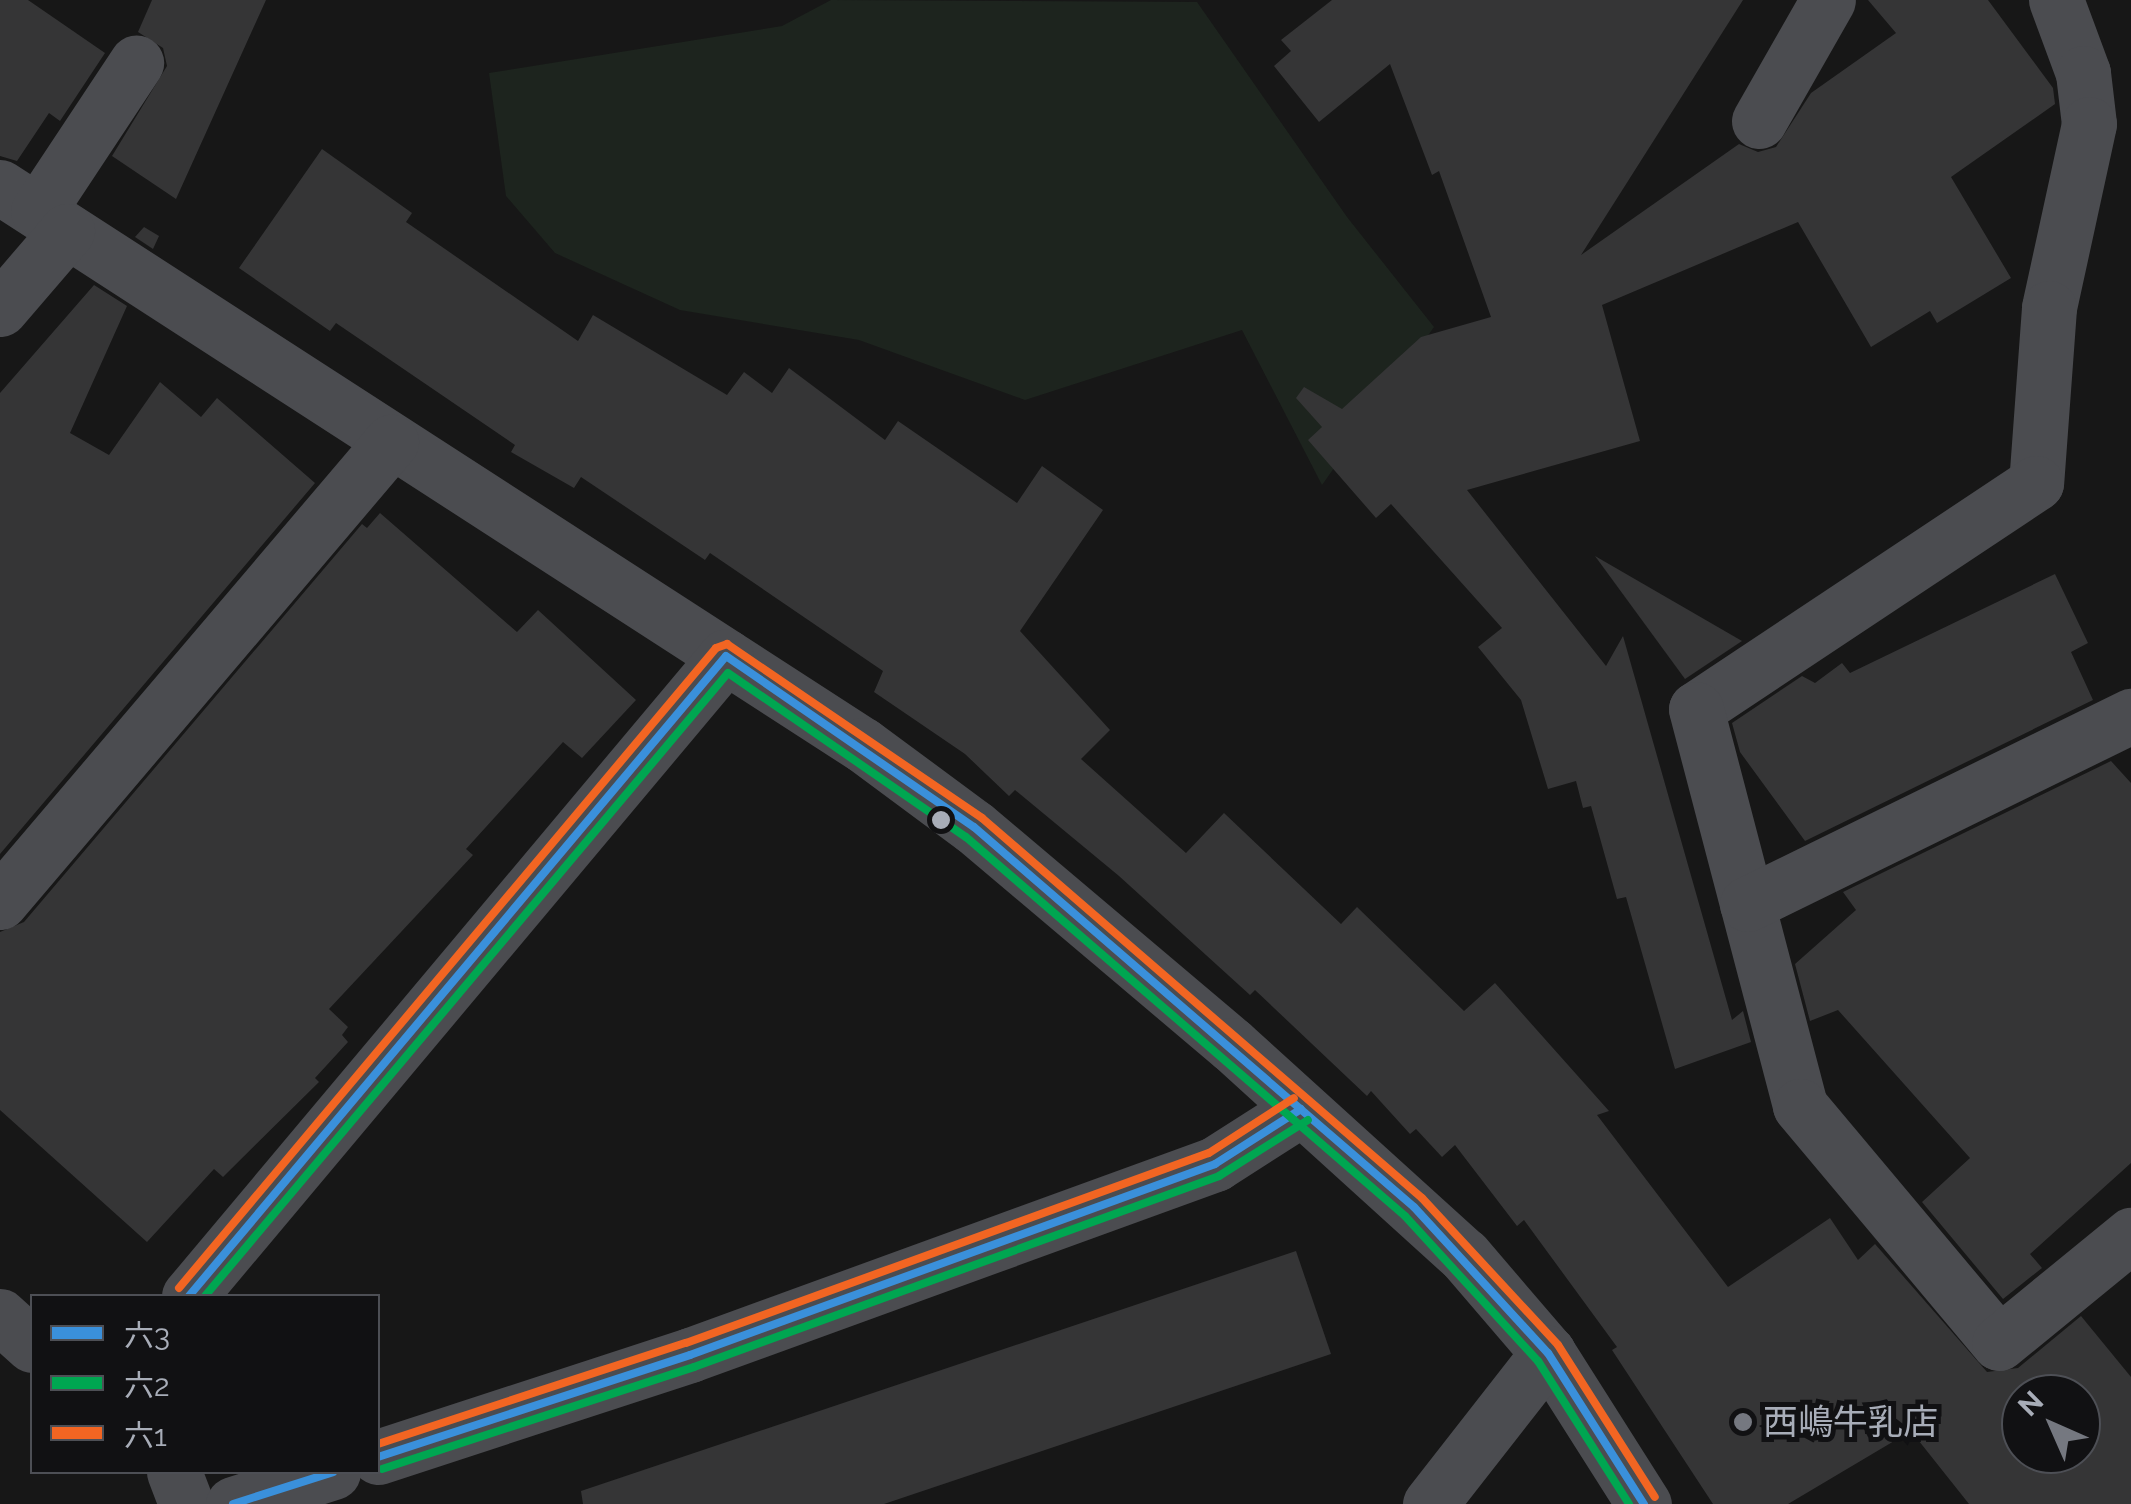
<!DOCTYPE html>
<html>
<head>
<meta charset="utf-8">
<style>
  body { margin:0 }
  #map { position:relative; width:2131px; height:1504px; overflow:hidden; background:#171717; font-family:Raleway,"Noto Sans JP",sans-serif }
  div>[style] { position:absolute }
  .green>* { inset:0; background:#1d241e }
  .building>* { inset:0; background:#353536 }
  .minor>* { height:55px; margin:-27.5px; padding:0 27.5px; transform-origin:27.5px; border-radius:27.5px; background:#4b4c50 }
  .bus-1>* { height:8px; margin:-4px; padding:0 4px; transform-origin:4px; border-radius:4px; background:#3a90db }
  .bus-2>* { height:8px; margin:-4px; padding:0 4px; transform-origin:4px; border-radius:4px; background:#00a651 }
  .bus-3>* { height:8px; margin:-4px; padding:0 4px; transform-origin:4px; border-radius:4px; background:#f26522 }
  .dots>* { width:28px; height:28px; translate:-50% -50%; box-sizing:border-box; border:5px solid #111113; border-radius:50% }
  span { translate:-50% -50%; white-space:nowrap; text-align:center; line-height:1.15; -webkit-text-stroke:10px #111113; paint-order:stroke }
  .poi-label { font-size:35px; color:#a8adb8 }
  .left { translate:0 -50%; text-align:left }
  .legend { position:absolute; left:30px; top:1294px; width:350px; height:180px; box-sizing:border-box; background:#111113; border:2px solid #4d4f55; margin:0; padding:12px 18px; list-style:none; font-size:30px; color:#a8adb8 }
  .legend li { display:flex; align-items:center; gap:20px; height:50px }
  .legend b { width:50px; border:2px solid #4d4f55 }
  .north { position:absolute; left:2001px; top:1374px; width:100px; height:100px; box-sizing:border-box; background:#111113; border:2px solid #4d4f55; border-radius:50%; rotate:315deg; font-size:28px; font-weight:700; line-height:40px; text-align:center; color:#a8adb8 }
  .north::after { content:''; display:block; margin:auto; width:35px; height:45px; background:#757880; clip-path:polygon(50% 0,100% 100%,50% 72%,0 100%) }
</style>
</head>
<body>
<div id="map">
  <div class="green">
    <i style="clip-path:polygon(831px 0,1197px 2px,1347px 217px,1434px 327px,1322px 485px,1242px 330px,1025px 400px,859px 340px,680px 310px,555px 253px,506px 196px,489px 73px,782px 26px)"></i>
  </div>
  <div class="building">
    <i style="clip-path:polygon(0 0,28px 0,105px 53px,60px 121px,49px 113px,17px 161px,0 156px)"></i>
    <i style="clip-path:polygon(152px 0,266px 0,176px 199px,112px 156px,167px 66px,163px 48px,138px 32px)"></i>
    <i style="clip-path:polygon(1332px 0,1743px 0,1581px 255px,1739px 144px,1758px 152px,1776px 147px,1811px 93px,1896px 33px,1868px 0,1988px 0,2053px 88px,2055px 104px,1951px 177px,2011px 278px,1937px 323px,1930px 311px,1871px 347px,1798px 222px,1602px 305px,1640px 441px,1467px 490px,1606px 666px,1623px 636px,1732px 1020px,1743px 1011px,1751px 1042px,1675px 1069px,1626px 897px,1617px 899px,1591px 806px,1583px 808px,1576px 781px,1548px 789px,1521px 700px,1478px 647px,1502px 628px,1391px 504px,1376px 518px,1308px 440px,1322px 427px,1296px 398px,1304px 387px,1342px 409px,1421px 337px,1491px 317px,1439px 171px,1432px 175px,1390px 64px,1319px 122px,1274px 66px,1291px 51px,1281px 40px)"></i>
    <i style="clip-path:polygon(evenodd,322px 149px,412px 213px,406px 222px,578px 341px,593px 315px,727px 395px,744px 372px,772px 393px,789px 368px,885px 440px,898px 421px,1017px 503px,1042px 466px,1103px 510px,1020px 631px,1110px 730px,1081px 759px,1186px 853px,1224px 813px,1341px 924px,1357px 907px,1464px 1011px,1495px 983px,1609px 1111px,1597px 1115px,1728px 1287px,1830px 1218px,1858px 1260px,1875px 1244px,1987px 1372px,2018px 1368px,2081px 1316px,2131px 1377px,2131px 1504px,1969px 1504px,1911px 1431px,1788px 1504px,1713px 1504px,1612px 1350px,1617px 1347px,1524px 1220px,1517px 1226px,1455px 1145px,1442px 1157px,1416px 1129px,1410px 1134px,1371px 1091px,1367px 1096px,1255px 990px,1250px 995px,1119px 876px,1015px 790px,1009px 796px,965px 754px,874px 692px,883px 671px,710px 553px,705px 560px,581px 477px,574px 488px,511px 452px,515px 445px,336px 323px,330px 331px,239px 268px,322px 149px,2021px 1394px,2081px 1394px,2081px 1454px,2021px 1454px,2021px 1394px)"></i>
    <i style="clip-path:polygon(144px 227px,159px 236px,153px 249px,135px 237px)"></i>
    <i style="clip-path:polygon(94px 285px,127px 306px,70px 433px,109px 455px,160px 382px,201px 417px,217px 398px,315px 483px,0 854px,0 393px)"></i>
    <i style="clip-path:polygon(380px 513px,517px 632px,538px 610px,636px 700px,582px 758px,563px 742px,466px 849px,473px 855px,329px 1009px,348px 1027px,342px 1035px,348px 1042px,315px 1078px,319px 1082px,223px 1177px,214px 1169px,147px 1242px,0 1110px,0 932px,24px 922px,362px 524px,367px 528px)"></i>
    <i style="clip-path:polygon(1595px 556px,1742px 641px,1685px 679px)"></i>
    <i style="clip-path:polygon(2055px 574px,2088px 643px,2071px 652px,2093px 700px,1805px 841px,1740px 752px,1732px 723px,1802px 676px,1815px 683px,1842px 663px,1850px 673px)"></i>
    <i style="clip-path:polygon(2111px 761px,2131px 783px,2131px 1163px,2030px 1254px,2042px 1268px,2003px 1299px,1922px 1202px,1970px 1158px,1838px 1010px,1810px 1021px,1795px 964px,1856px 910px,1843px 892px)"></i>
    <i style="clip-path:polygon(1296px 1251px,1331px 1354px,884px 1504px,583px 1504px,581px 1491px)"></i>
  </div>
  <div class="minor">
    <i style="left:2056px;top:0;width:78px;rotate:69.7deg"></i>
    <i style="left:2083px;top:73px;width:51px;rotate:83.3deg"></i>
    <i style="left:2089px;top:124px;width:188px;rotate:102.3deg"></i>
    <i style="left:2049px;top:308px;width:175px;rotate:94.2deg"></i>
    <i style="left:2036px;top:483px;width:408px;rotate:146.4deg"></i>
    <i style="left:1696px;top:709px;width:410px;rotate:75.3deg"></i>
    <i style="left:1800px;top:1106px;width:309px;rotate:50deg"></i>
    <i style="left:1999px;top:1343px;width:171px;rotate:-39.3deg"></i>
    <i style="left:1759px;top:121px;width:139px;rotate:-60.3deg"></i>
    <i style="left:0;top:187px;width:1028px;rotate:32.89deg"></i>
    <i style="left:863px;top:745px;width:138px;rotate:36.5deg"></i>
    <i style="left:974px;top:827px;width:338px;rotate:40.2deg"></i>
    <i style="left:1232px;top:1045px;width:313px;rotate:42.2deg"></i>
    <i style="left:1464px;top:1255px;width:129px;rotate:49.4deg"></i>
    <i style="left:1548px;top:1353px;width:179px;rotate:57.6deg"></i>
    <i style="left:38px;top:211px;width:178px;rotate:-56.5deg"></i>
    <i style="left:0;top:309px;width:103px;rotate:-49.3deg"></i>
    <i style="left:0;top:902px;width:604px;rotate:-49.64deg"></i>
    <i style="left:1747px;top:904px;width:428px;rotate:-26.1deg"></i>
    <i style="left:189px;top:1296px;width:835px;rotate:-50deg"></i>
    <i style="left:0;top:1316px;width:43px;rotate:42.2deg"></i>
    <i style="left:378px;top:1457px;width:328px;rotate:-18.1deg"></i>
    <i style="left:690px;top:1355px;width:559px;rotate:-19.99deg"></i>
    <i style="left:1215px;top:1164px;width:102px;rotate:-32.6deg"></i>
    <i style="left:174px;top:1472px;width:34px;rotate:69deg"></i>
    <i style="left:233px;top:1504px;width:105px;rotate:-17.7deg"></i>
    <i style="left:1430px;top:1504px;width:192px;rotate:-52deg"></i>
  </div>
  <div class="bus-1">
    <i style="left:189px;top:1296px;width:835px;rotate:-50deg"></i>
    <i style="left:726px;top:656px;width:301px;rotate:34.6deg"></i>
    <i style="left:974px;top:827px;width:581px;rotate:40.82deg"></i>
    <i style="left:1414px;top:1207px;width:198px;rotate:47.5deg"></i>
    <i style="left:1548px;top:1353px;width:179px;rotate:57.6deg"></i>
    <i style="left:378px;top:1457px;width:328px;rotate:-18.1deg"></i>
    <i style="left:690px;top:1355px;width:559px;rotate:-19.99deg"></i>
    <i style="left:1215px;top:1164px;width:102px;rotate:-32.6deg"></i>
    <i style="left:233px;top:1504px;width:105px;rotate:-17.7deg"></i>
  </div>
  <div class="bus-2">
    <i style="left:205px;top:1296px;width:813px;rotate:-49.99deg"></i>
    <i style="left:728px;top:673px;width:289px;rotate:34.6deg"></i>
    <i style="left:966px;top:837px;width:580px;rotate:40.8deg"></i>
    <i style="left:1405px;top:1216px;width:197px;rotate:47.5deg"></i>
    <i style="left:1538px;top:1361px;width:169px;rotate:57.5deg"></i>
    <i style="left:382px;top:1469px;width:328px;rotate:-18.1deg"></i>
    <i style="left:694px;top:1367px;width:559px;rotate:-19.99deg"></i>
    <i style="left:1219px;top:1176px;width:105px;rotate:-32.2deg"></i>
  </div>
  <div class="bus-3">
    <i style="left:179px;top:1288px;width:835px;rotate:-50deg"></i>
    <i style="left:716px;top:648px;width:12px;rotate:-20deg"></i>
    <i style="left:727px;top:644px;width:309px;rotate:34.3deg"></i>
    <i style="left:982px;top:818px;width:581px;rotate:40.82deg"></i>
    <i style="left:1422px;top:1198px;width:200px;rotate:47.2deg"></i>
    <i style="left:1558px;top:1345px;width:180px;rotate:57.5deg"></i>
    <i style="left:378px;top:1444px;width:324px;rotate:-18.2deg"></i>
    <i style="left:686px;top:1343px;width:556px;rotate:-19.97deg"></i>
    <i style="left:1209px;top:1153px;width:101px;rotate:-32.9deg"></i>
  </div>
  <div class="dots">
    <i style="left:941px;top:820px;background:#a8adb8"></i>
    <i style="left:1743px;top:1422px;background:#757880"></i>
  </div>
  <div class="poi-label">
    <span class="left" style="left:1763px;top:1422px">西嶋牛乳店</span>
  </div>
  <ul class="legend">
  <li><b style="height:12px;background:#3a90db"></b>六3</li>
  <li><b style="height:12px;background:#00a651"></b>六2</li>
  <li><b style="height:12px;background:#f26522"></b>六1</li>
  </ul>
  <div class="north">N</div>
</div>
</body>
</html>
